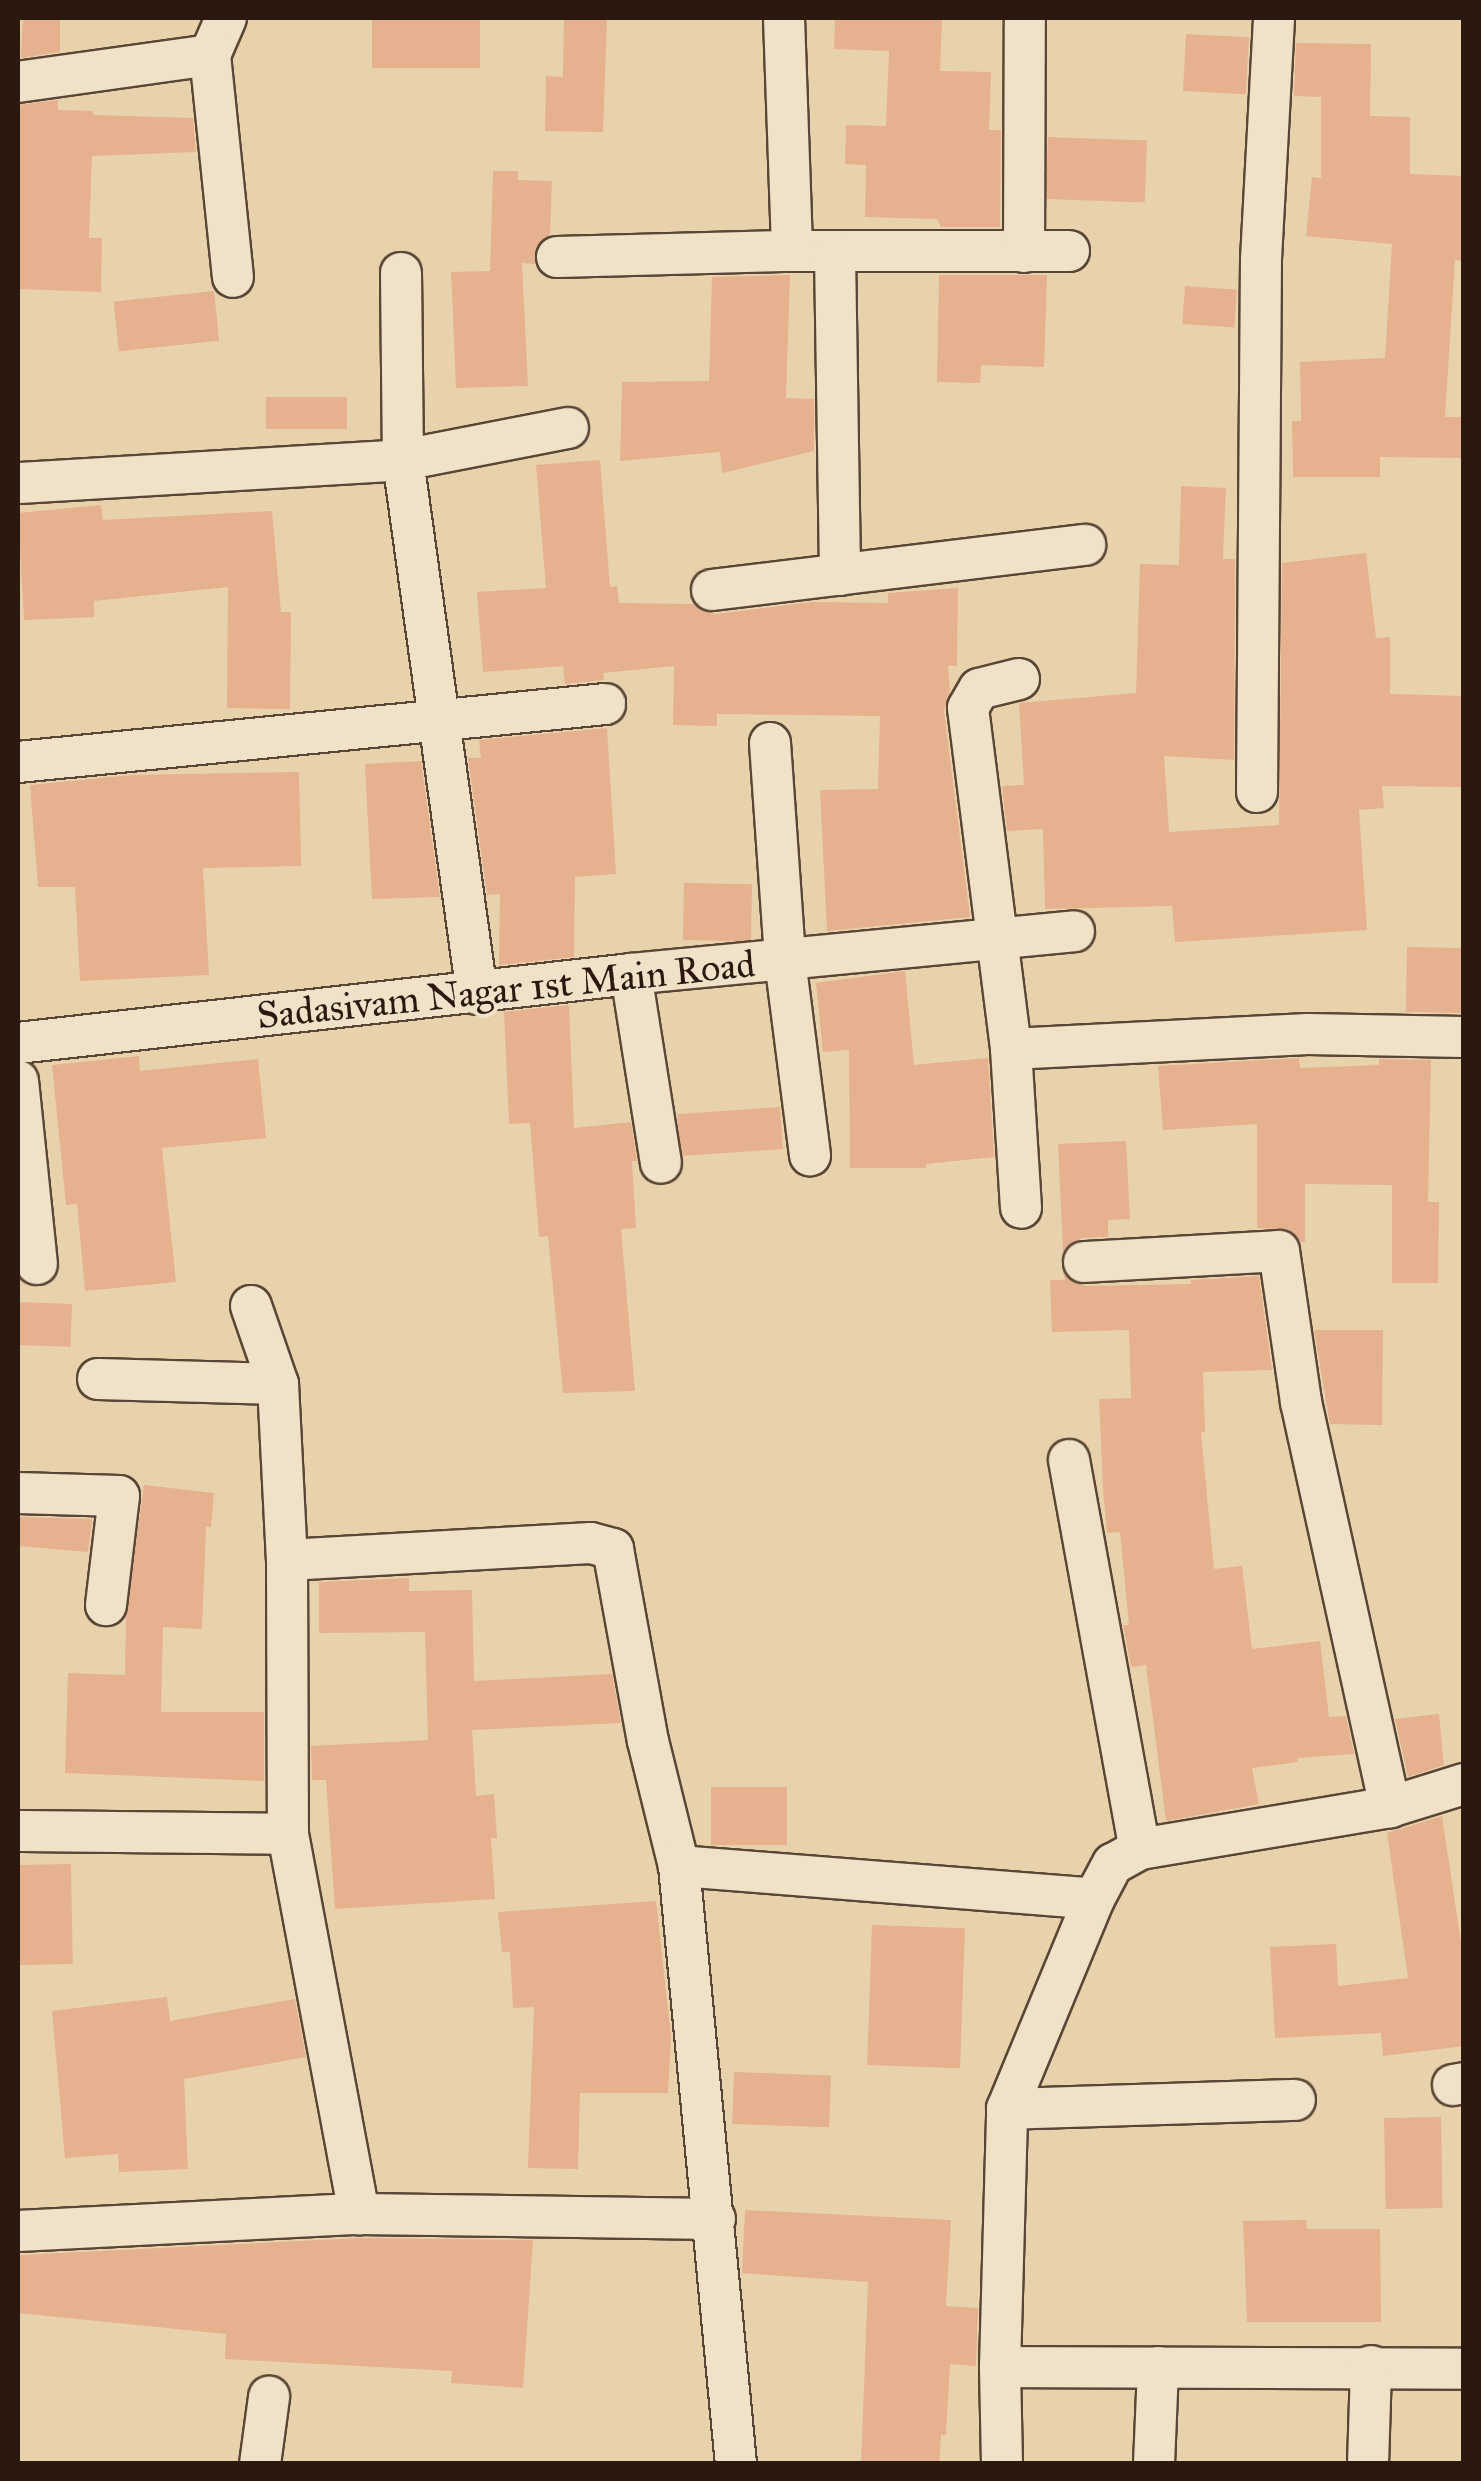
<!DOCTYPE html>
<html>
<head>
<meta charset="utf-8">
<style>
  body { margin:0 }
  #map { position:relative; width:1481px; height:2481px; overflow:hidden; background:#e8d2ac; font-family:"IM FELL Great Primer",serif }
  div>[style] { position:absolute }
  .building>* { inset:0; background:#e6b18e; transform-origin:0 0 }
  .roads { filter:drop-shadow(2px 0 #5a4636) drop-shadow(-2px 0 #5a4636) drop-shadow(0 2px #5a4636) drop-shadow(0 -2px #5a4636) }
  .street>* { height:40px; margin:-20px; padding:0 20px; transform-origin:20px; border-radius:20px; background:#f0e2c9 }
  span { translate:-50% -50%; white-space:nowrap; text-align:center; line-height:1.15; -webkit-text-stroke:8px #f0e2c9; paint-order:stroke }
  .street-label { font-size:38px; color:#2b180f }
  .frame { position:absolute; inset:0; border:20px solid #2b180f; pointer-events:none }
</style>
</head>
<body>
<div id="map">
  <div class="building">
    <i style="clip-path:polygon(23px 18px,60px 18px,60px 52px,21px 58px)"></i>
    <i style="left:372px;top:18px;width:108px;height:50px"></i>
    <i style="clip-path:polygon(564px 18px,607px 18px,603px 132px,545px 131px,546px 76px,563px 77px)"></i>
    <i style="clip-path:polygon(835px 18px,942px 18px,940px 71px,991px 72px,989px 130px,1001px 130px,1000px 227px,941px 227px,937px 219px,865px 217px,866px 165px,845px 164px,846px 125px,886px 126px,889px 51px,834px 49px)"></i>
    <i style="left:1186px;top:34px;width:63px;height:57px;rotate:3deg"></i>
    <i style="clip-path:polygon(1296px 43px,1371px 44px,1370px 116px,1410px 117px,1410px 174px,1464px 176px,1464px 261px,1455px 260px,1445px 417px,1464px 417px,1464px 458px,1380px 457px,1380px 477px,1293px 477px,1292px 421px,1301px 421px,1300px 362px,1385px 358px,1392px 244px,1306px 236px,1312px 177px,1321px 178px,1321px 97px,1294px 96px)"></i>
    <i style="clip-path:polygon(58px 100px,58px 110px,93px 111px,93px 115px,193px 118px,196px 152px,92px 156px,89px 238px,102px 238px,101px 292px,18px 289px,18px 105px)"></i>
    <i style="left:1048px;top:137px;width:99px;height:62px;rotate:2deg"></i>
    <i style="clip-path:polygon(493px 171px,518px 171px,518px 180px,552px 181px,550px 235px,536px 247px,535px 264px,522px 263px,528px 386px,456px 388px,451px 272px,490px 271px)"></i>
    <i style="clip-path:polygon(790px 275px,786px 398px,814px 399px,814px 451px,722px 473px,720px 452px,620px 461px,622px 382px,709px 381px,712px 277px)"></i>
    <i style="clip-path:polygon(939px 275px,1047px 275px,1044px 367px,981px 365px,980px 383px,937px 382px)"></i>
    <i style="left:1185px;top:286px;width:52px;height:38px;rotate:4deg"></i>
    <i style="left:214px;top:291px;width:50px;height:101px;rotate:84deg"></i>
    <i style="left:266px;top:397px;width:81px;height:32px"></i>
    <i style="clip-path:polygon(600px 460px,610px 587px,617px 586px,619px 603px,693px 604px,715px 614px,812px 602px,888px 603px,888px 593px,958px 588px,957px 666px,948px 666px,950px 691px,944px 711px,970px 917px,827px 931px,820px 790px,878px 789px,880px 716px,717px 714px,717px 726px,673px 725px,674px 666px,603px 673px,604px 680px,565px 684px,563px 666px,483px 672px,477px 592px,546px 588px,536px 465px)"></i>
    <i style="clip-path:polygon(1181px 486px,1226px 488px,1223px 559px,1235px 559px,1234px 760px,1164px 756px,1169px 832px,1279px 825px,1282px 563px,1366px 553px,1376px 638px,1390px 637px,1390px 694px,1464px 696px,1464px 787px,1382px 786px,1384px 808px,1359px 810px,1367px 930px,1175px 942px,1172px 906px,1045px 909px,1043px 829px,1007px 831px,1002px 786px,1024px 785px,1019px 703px,1136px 693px,1140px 564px,1179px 565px)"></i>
    <i style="clip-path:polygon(101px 505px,103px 520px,272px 511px,281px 612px,291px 612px,290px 709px,227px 708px,228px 587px,94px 601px,94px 617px,24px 620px,18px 513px)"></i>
    <i style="clip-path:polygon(607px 728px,616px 874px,575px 877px,574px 957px,499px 965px,500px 894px,487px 895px,468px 758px,481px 758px,479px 740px)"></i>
    <i style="clip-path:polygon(421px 761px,440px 897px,372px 899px,365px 764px)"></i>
    <i style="clip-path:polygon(299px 772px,301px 866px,203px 868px,209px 975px,80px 981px,75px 887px,38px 887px,30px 785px,132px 775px)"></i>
    <i style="left:684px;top:883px;width:68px;height:57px;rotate:1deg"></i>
    <i style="left:1407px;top:947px;width:57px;height:65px;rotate:1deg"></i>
    <i style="clip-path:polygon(905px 971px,914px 1065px,988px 1058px,994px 1157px,926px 1164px,926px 1168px,850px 1168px,849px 1050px,823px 1052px,816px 983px)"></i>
    <i style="clip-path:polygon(569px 1005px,574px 1128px,631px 1122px,637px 1161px,632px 1161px,636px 1228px,621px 1229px,635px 1391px,563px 1393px,548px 1236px,539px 1237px,530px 1123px,509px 1124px,504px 1012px)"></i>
    <i style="clip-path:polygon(139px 1056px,140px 1071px,258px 1059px,266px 1138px,162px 1148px,176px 1282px,85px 1291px,77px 1204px,66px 1205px,52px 1065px)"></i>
    <i style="clip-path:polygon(1299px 1058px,1300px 1068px,1379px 1065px,1379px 1059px,1431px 1060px,1428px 1202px,1439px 1202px,1438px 1283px,1392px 1283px,1392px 1185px,1305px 1184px,1305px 1242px,1300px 1242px,1288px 1229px,1257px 1228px,1257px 1124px,1163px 1130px,1158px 1066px)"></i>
    <i style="left:780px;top:1107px;width:42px;height:103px;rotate:86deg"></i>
    <i style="clip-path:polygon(1126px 1141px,1130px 1219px,1108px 1220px,1108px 1237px,1082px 1238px,1063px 1251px,1058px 1144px)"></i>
    <i style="clip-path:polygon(1064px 1275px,1085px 1286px,1191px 1284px,1191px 1280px,1259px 1276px,1272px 1370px,1203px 1372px,1205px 1432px,1201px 1432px,1214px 1569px,1242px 1566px,1252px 1649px,1320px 1641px,1329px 1717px,1346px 1716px,1354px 1754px,1297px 1758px,1298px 1762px,1252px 1768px,1259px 1804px,1166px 1821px,1146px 1665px,1131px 1667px,1123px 1625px,1129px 1625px,1120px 1532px,1107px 1533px,1103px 1489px,1099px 1399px,1131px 1398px,1129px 1330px,1052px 1332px,1050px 1280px,1065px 1280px)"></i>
    <i style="left:18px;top:1302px;width:54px;height:43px;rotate:2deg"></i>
    <i style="clip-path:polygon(1314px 1330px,1383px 1330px,1382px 1425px,1330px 1424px)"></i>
    <i style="clip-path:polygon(144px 1485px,214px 1493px,211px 1527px,206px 1527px,202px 1629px,163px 1627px,161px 1712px,264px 1712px,264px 1781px,65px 1773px,68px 1673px,125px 1675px,126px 1616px)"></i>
    <i style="clip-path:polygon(18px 1517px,92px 1519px,88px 1552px,18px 1546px)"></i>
    <i style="clip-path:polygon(409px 1578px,409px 1591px,472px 1590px,474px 1681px,612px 1674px,621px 1723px,472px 1730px,476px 1796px,494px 1794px,497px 1838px,491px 1838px,495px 1899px,335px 1909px,326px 1780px,312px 1780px,311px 1746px,428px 1740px,425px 1632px,319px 1633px,319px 1582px)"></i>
    <i style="clip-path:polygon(1439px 1714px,1444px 1765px,1408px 1777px,1395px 1719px)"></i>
    <i style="left:711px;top:1787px;width:76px;height:58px"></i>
    <i style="clip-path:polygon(1442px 1816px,1464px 1963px,1464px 2046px,1383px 2056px,1381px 2033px,1275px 2038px,1270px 1947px,1336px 1944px,1338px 1986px,1408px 1978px,1387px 1833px)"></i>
    <i style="left:71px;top:1864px;width:100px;height:53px;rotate:89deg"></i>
    <i style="clip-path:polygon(656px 1901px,671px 2036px,668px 2093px,580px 2093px,578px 2169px,528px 2168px,534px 2007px,513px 2008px,510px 1952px,502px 1952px,498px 1912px)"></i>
    <i style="left:872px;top:1925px;width:93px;height:140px;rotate:2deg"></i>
    <i style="clip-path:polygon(167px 1997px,170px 2021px,295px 1999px,306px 2057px,184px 2079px,188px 2169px,119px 2172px,118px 2154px,65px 2158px,52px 2011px)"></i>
    <i style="left:734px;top:2072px;width:97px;height:52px;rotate:2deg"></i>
    <i style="left:1441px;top:2117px;width:91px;height:57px;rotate:89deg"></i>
    <i style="clip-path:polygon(745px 2210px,951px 2220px,946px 2306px,978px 2308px,976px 2366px,950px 2364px,946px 2435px,941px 2435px,939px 2464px,861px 2464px,868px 2282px,742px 2273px)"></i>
    <i style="clip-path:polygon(1306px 2220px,1307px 2229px,1380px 2229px,1381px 2322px,1247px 2322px,1243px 2221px)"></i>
    <i style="clip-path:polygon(359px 2238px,533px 2240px,523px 2388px,451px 2383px,452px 2371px,225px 2359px,226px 2334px,18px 2313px,20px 2255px)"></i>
  </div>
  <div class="roads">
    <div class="street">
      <i style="left:226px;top:18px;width:40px;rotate:113.4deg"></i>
      <i style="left:210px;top:55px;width:223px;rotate:84.1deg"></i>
      <i style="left:784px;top:18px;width:233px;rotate:88deg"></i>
      <i style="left:792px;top:251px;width:277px"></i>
      <i style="left:18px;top:82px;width:194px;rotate:-8deg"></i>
      <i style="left:1024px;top:252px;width:234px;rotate:-89.8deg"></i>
      <i style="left:835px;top:253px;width:322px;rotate:89.1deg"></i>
      <i style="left:557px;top:257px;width:235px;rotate:-1.5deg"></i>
      <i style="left:401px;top:273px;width:187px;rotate:89.4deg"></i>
      <i style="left:403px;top:460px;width:539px;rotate:82.11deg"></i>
      <i style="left:18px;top:483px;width:386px;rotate:-3.4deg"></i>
      <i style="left:403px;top:460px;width:168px;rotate:-11deg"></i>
      <i style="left:712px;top:590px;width:376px;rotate:-6.9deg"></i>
      <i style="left:1019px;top:679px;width:41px;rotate:166deg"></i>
      <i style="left:979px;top:689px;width:22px;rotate:120deg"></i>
      <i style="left:968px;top:708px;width:344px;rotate:82.8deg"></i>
      <i style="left:1011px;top:1049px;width:159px;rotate:86.4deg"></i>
      <i style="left:770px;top:743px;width:218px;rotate:86deg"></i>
      <i style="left:785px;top:960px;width:197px;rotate:82.7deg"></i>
      <i style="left:18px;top:762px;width:590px;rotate:-5.64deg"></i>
      <i style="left:1257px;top:792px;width:533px;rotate:-89.57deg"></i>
      <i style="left:1261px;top:259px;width:241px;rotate:-86.9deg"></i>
      <i style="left:631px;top:974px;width:191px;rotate:81deg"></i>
      <i style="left:18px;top:1043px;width:617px;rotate:-6.42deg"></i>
      <i style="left:631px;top:974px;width:445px;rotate:-5.5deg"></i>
      <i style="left:1011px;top:1049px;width:297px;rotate:-2.9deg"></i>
      <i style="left:1308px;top:1034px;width:156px;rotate:1.1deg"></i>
      <i style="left:18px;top:1081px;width:184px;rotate:84.1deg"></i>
      <i style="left:1084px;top:1262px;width:195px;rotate:-3.2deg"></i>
      <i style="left:1279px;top:1251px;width:153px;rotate:81.7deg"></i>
      <i style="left:1301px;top:1402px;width:415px;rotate:77.6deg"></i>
      <i style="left:251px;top:1306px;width:83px;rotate:70.9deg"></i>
      <i style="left:98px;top:1379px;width:180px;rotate:1.6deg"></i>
      <i style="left:278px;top:1384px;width:176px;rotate:87.1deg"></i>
      <i style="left:287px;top:1560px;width:274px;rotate:89.8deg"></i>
      <i style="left:288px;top:1834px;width:387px;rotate:79.4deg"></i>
      <i style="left:1069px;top:1460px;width:395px;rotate:79.7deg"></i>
      <i style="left:18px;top:1493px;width:101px;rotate:1.7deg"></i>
      <i style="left:119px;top:1496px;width:110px;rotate:96.8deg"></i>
      <i style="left:287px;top:1560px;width:304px;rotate:-3.2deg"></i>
      <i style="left:591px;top:1543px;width:23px;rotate:15deg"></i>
      <i style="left:613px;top:1549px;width:195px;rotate:79.7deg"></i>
      <i style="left:648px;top:1741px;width:129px;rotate:76.1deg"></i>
      <i style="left:679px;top:1866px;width:416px;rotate:4.5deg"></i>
      <i style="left:18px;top:1831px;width:270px;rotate:0.6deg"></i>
      <i style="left:679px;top:1866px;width:601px;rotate:84.56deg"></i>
      <i style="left:1453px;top:2085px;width:11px;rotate:-10deg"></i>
      <i style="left:1007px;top:2109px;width:288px;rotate:-1.8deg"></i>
      <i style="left:18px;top:2231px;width:341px;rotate:-2.9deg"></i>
      <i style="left:359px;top:2214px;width:356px;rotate:0.8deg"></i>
      <i style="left:1000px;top:2367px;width:464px;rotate:0.2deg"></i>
      <i style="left:260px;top:2464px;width:68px;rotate:-82.3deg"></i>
      <i style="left:1002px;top:2464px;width:97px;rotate:-91.2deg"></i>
      <i style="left:1000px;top:2367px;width:258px;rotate:-88.4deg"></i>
      <i style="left:1007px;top:2109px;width:227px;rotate:-67.5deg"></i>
      <i style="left:1094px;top:1899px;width:40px;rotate:-62deg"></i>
      <i style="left:1113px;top:1864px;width:31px;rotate:-29deg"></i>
      <i style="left:1140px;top:1849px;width:254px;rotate:-9.5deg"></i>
      <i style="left:1390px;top:1807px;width:77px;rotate:-17.3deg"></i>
      <i style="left:1154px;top:2464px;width:97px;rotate:-87.6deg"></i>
      <i style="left:1368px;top:2464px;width:98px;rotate:-88.2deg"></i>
    </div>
  </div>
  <div class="street-label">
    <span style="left:506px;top:990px;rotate:-6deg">Sadasivam Nagar 1st Main Road</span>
  </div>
  <div class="frame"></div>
</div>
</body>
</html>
